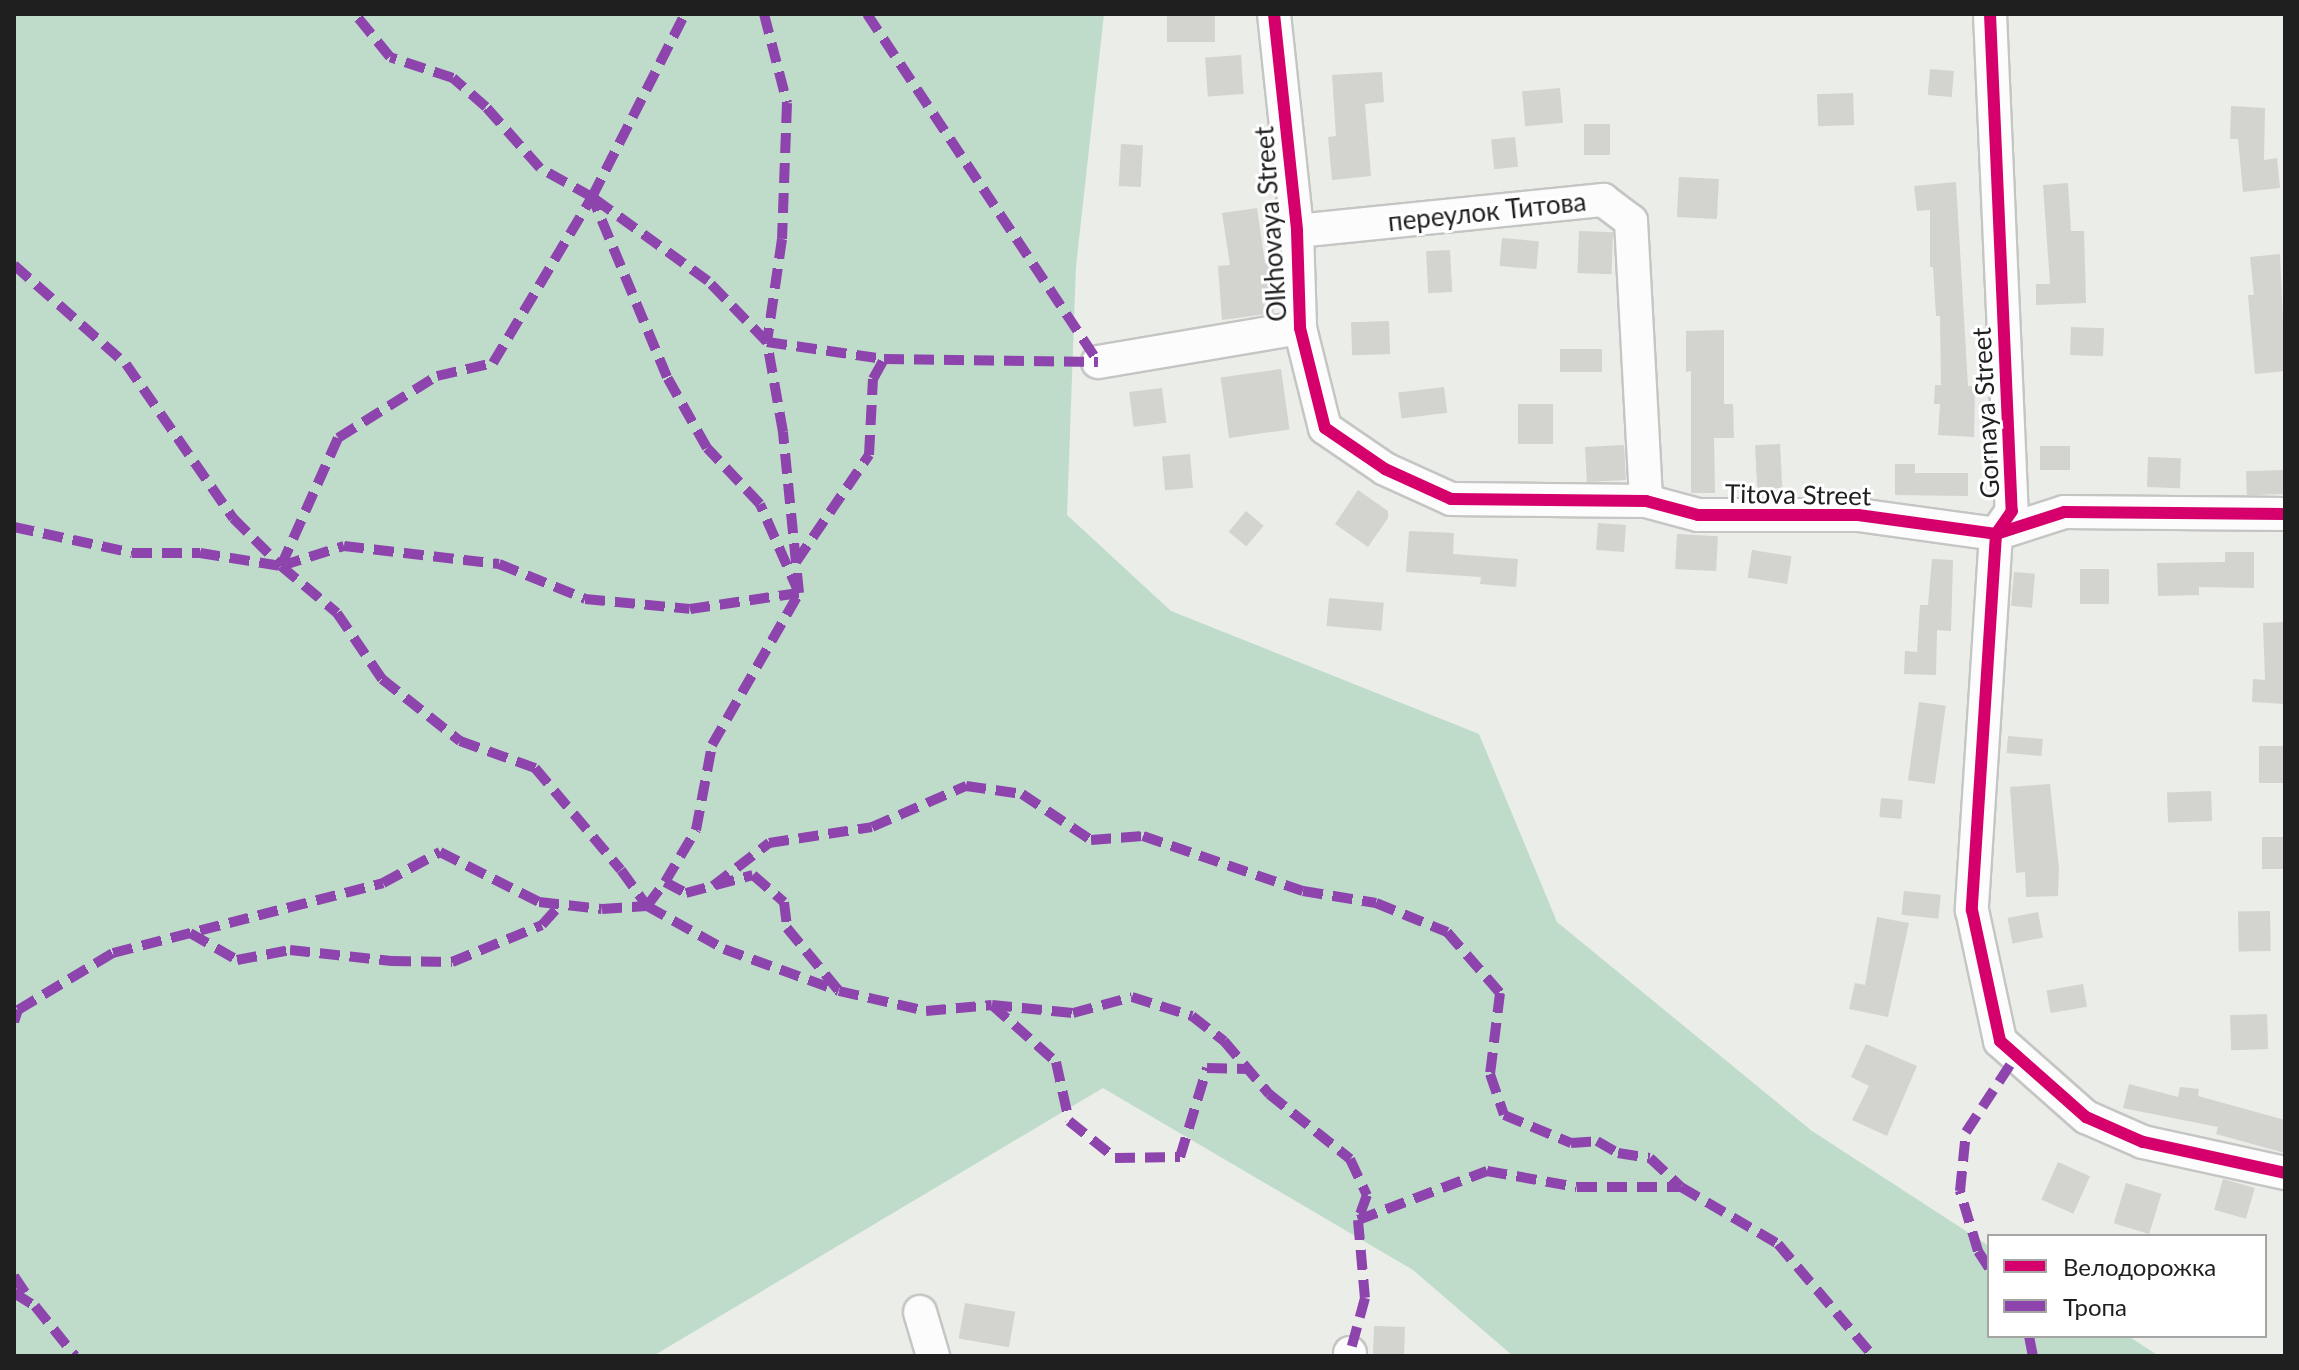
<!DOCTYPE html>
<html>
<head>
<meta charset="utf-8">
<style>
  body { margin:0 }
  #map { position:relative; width:2299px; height:1370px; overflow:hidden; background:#ebede8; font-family:Lato,sans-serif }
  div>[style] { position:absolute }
  .forest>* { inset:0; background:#bfdccb }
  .building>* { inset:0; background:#d3d3cf; transform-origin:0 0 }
  .roads { filter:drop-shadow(2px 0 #c5c6c4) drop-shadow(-2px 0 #c5c6c4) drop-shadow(0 2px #c5c6c4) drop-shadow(0 -2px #c5c6c4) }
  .minor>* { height:32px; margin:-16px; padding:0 16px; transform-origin:16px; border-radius:16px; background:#fcfcfc }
  .quiet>* { height:10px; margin-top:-5px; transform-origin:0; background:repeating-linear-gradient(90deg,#8e44ad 0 20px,transparent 0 30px) }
  .cycleway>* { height:12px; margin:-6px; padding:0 6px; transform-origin:6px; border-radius:6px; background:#d6006c }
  span { translate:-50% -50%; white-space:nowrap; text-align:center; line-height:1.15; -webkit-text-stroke:6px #fff; paint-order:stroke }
  .street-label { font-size:26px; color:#1f1f1f }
  .frame { position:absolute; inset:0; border:16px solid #1f1f1f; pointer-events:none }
  .legend { position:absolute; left:1987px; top:1234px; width:280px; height:104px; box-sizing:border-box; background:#fff; border:2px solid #a5a5a5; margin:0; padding:10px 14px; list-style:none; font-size:24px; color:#1f1f1f }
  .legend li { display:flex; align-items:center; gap:16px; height:40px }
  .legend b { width:40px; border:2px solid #a5a5a5 }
</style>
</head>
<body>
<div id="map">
  <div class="forest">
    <i style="clip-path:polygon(14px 14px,1104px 14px,1076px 266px,1067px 515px,1171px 611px,1479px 734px,1557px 922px,1812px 1131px,1989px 1246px,1989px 1336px,2128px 1336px,2159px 1356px,1513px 1356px,1413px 1270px,1103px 1088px,653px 1356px,14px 1356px)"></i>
  </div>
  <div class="building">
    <i style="left:1167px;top:14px;width:48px;height:28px"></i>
    <i style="left:1241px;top:55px;width:39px;height:36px;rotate:86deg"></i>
    <i style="left:1930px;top:69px;width:24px;height:26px;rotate:5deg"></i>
    <i style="clip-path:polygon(1382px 72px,1384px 102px,1365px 104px,1371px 176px,1332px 180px,1328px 137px,1336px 136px,1332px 75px)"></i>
    <i style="left:1560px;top:88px;width:35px;height:38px;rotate:85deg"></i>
    <i style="left:1853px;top:93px;width:32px;height:36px;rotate:88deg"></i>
    <i style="clip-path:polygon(2231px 106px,2265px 108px,2264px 160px,2277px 158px,2280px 188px,2243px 192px,2238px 139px,2230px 139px)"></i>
    <i style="left:1584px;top:124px;width:26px;height:31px"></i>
    <i style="left:1515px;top:137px;width:30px;height:24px;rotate:84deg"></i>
    <i style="left:1121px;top:144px;width:22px;height:42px;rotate:3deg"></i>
    <i style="left:1679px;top:177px;width:40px;height:40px;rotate:3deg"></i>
    <i style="clip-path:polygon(1956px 182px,1968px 386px,1975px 386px,1974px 437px,1938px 435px,1940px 404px,1934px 404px,1935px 385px,1941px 385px,1940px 316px,1936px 316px,1933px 267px,1930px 267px,1930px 210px,1917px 211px,1914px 186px)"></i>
    <i style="clip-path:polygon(2068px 183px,2071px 231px,2084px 231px,2086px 303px,2036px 305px,2036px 284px,2050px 284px,2043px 185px)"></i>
    <i style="clip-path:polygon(1257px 208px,1265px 263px,1270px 263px,1274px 313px,1222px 320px,1218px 266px,1230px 265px,1222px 213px)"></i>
    <i style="left:1579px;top:231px;width:34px;height:42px;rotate:2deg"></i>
    <i style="left:1502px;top:238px;width:37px;height:28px;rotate:5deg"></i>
    <i style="left:1450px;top:250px;width:42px;height:24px;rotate:87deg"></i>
    <i style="clip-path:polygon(2280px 254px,2285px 371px,2255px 374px,2248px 295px,2254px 295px,2250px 257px)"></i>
    <i style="left:1389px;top:321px;width:33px;height:38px;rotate:88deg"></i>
    <i style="left:2071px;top:327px;width:33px;height:28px;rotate:2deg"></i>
    <i style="clip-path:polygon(1724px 330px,1724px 404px,1733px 404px,1734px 438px,1714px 438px,1715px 493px,1691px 493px,1691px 371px,1686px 372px,1686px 331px)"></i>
    <i style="left:1560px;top:349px;width:42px;height:23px"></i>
    <i style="left:1281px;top:369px;width:61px;height:61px;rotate:82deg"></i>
    <i style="left:1444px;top:387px;width:26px;height:46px;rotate:83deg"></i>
    <i style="left:1162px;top:388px;width:35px;height:33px;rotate:83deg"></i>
    <i style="left:1518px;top:404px;width:35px;height:40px"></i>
    <i style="left:1780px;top:444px;width:44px;height:25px;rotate:87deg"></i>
    <i style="left:1624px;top:445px;width:35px;height:39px;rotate:87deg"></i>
    <i style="left:2040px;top:446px;width:30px;height:24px"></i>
    <i style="left:1190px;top:454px;width:34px;height:28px;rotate:85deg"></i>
    <i style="left:2148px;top:457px;width:33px;height:30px;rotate:2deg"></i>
    <i style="clip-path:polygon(1895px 464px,1915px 464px,1915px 473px,1968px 473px,1968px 496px,1895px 495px)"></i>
    <i style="left:2283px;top:470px;width:24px;height:37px;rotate:88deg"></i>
    <i style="clip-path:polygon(1358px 490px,1388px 511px,1388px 518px,1368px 547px,1335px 524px)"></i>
    <i style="left:1246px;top:511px;width:23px;height:27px;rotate:40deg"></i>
    <i style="left:1598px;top:523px;width:28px;height:27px;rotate:4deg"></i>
    <i style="clip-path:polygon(1409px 531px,1454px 533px,1453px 554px,1518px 559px,1516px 587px,1480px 584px,1481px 577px,1406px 572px)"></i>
    <i style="left:1677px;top:534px;width:41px;height:35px;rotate:3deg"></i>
    <i style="left:1752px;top:550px;width:40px;height:28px;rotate:9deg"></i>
    <i style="clip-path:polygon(2225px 552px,2254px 552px,2254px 588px,2199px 587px,2199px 595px,2158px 596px,2157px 563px,2225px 562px)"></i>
    <i style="clip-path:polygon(1932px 559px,1953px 560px,1951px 631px,1937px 630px,1936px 675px,1904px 674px,1905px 651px,1917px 652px,1920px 605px,1928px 605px)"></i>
    <i style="left:2080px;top:569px;width:29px;height:35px"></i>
    <i style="left:2014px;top:572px;width:21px;height:34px;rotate:5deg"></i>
    <i style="left:1329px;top:598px;width:55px;height:28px;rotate:5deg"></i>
    <i style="clip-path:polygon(2285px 622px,2285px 704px,2252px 702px,2253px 679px,2265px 680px,2263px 623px)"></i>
    <i style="left:1919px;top:702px;width:27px;height:79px;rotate:8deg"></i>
    <i style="left:2008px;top:736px;width:35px;height:17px;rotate:5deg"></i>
    <i style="left:2259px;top:746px;width:26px;height:37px"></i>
    <i style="clip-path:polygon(2050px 784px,2059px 869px,2058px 896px,2026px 897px,2025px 872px,2016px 873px,2010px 787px)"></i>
    <i style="left:2211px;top:791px;width:30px;height:44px;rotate:88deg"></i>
    <i style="left:1881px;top:798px;width:22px;height:19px;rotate:5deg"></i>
    <i style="left:2262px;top:837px;width:23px;height:32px"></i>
    <i style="left:1904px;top:891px;width:37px;height:24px;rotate:6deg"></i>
    <i style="left:2270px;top:911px;width:40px;height:32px;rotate:89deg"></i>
    <i style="left:2038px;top:912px;width:26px;height:31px;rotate:79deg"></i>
    <i style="clip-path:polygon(1877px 917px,1909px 923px,1888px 1017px,1849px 1009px,1855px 983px,1865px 985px)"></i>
    <i style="left:2083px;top:984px;width:23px;height:37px;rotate:80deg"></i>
    <i style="left:2267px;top:1014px;width:35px;height:37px;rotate:88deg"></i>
    <i style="clip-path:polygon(1866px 1044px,1917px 1066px,1887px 1136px,1852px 1120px,1869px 1086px,1851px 1077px)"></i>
    <i style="clip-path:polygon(2129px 1084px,2178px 1097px,2180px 1087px,2199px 1089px,2198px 1096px,2285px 1120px,2285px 1153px,2216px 1134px,2218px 1127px,2123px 1108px)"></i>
    <i style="left:2058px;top:1162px;width:35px;height:41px;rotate:24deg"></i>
    <i style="left:2223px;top:1179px;width:33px;height:32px;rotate:16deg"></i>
    <i style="left:2126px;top:1183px;width:37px;height:42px;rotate:17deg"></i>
    <i style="left:965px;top:1303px;width:51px;height:36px;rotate:10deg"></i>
    <i style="left:1374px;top:1326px;width:31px;height:30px;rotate:2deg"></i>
  </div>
  <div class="roads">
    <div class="minor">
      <i style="left:1274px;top:14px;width:218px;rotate:83.9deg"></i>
      <i style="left:1297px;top:231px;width:97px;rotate:88.2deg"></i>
      <i style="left:1300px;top:328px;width:103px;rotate:76deg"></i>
      <i style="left:1325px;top:428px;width:73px;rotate:34.3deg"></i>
      <i style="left:1385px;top:469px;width:72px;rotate:24.4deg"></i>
      <i style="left:1451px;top:499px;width:195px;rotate:0.6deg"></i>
      <i style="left:1646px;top:501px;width:54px;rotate:15.1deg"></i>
      <i style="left:1698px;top:515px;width:160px"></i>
      <i style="left:1858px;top:515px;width:139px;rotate:7.8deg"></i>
      <i style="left:1996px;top:534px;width:71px;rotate:-17.9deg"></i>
      <i style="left:2064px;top:512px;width:221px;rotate:0.5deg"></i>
      <i style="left:1990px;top:14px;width:497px;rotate:87.5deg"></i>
      <i style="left:2012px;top:511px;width:28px;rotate:125deg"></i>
      <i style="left:1996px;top:534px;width:377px;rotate:93.7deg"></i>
      <i style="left:1972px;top:910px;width:134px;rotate:77.9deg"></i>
      <i style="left:2000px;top:1041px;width:115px;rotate:41.5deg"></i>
      <i style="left:2086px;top:1117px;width:62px;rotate:23.7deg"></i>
      <i style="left:2143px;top:1142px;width:145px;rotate:12.3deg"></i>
      <i style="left:1297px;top:231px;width:308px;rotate:-5.8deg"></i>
      <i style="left:1603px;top:200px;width:35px;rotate:37deg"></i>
      <i style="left:1631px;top:221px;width:280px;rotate:86.9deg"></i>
      <i style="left:1098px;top:362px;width:205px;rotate:-9.6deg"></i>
      <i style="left:920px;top:1312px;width:46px;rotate:73.5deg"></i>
      <i style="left:1350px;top:1353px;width:3px;rotate:90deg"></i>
    </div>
  </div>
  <div class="quiet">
    <i style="left:764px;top:14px;width:92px;rotate:75.5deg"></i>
    <i style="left:787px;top:103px;width:136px;rotate:92.1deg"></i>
    <i style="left:782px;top:239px;width:104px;rotate:98.3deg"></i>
    <i style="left:767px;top:342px;width:118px;rotate:8.3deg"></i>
    <i style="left:884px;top:359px;width:214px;rotate:0.8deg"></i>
    <i style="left:867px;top:14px;width:418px;rotate:56.4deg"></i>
    <i style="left:14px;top:265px;width:149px;rotate:41.5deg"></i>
    <i style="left:126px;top:364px;width:188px;rotate:55.2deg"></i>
    <i style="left:233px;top:518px;width:68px;rotate:45deg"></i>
    <i style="left:281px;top:566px;width:73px;rotate:40deg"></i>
    <i style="left:337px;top:613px;width:80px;rotate:55.7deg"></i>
    <i style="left:382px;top:679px;width:100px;rotate:38.5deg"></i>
    <i style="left:460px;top:741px;width:80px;rotate:19.8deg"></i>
    <i style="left:535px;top:768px;width:133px;rotate:49.9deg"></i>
    <i style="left:621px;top:870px;width:44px;rotate:54.2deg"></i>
    <i style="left:647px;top:906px;width:88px;rotate:29.2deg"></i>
    <i style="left:724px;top:949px;width:122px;rotate:20.1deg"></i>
    <i style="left:14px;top:527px;width:121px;rotate:12.4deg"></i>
    <i style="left:132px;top:553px;width:68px"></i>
    <i style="left:200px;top:553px;width:82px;rotate:9.1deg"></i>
    <i style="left:281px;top:566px;width:66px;rotate:-17.6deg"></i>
    <i style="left:344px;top:546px;width:156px;rotate:6.6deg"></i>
    <i style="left:499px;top:564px;width:93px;rotate:22.1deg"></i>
    <i style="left:585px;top:599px;width:105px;rotate:5.4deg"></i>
    <i style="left:690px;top:609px;width:110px;rotate:-8.4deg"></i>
    <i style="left:799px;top:593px;width:97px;rotate:-113.7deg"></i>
    <i style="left:760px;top:504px;width:77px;rotate:-133.4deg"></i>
    <i style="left:707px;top:448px;width:81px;rotate:-119.4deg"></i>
    <i style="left:667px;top:377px;width:195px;rotate:-112.6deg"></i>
    <i style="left:592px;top:197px;width:60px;rotate:-150.9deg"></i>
    <i style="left:540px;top:168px;width:81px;rotate:-131.5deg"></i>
    <i style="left:486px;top:107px;width:44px;rotate:-138.7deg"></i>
    <i style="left:453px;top:78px;width:66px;rotate:-161.6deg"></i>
    <i style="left:390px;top:57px;width:55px;rotate:-129.1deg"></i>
    <i style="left:796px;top:562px;width:130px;rotate:-55.7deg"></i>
    <i style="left:869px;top:455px;width:76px;rotate:-87deg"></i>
    <i style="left:873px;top:379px;width:23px;rotate:-61deg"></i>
    <i style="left:281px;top:566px;width:140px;rotate:-66deg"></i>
    <i style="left:338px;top:438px;width:117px;rotate:-32.1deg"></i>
    <i style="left:437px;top:376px;width:57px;rotate:-13.1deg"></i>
    <i style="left:493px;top:363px;width:193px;rotate:-59.2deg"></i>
    <i style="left:665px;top:882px;width:24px;rotate:28deg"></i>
    <i style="left:686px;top:893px;width:69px;rotate:-15deg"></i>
    <i style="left:753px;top:875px;width:41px;rotate:41.1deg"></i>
    <i style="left:784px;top:902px;width:26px;rotate:83deg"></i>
    <i style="left:787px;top:928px;width:82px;rotate:50.5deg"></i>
    <i style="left:839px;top:991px;width:89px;rotate:12.9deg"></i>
    <i style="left:926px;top:1011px;width:66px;rotate:-5.2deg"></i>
    <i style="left:992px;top:1005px;width:81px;rotate:5.6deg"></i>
    <i style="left:1073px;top:1013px;width:61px;rotate:-15.2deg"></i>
    <i style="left:1132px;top:997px;width:63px;rotate:17.6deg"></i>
    <i style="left:1192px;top:1016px;width:41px;rotate:38deg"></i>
    <i style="left:1224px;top:1041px;width:70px;rotate:49.7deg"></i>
    <i style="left:1269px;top:1094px;width:104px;rotate:38.7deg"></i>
    <i style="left:1350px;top:1159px;width:40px;rotate:65deg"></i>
    <i style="left:1367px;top:1195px;width:27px;rotate:110deg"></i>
    <i style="left:1358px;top:1220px;width:78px;rotate:84.9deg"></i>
    <i style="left:1365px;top:1298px;width:57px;rotate:105.3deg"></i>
    <i style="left:713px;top:886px;width:71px;rotate:-37.5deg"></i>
    <i style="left:769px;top:843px;width:104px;rotate:-8.8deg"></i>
    <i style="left:872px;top:827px;width:103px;rotate:-23.6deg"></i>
    <i style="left:966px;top:786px;width:57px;rotate:8.1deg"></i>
    <i style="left:1022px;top:794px;width:83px;rotate:33.7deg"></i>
    <i style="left:1091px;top:840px;width:52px;rotate:-4.4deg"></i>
    <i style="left:1143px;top:836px;width:169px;rotate:19deg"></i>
    <i style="left:1303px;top:891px;width:74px;rotate:9.3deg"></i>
    <i style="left:1376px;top:903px;width:77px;rotate:22.2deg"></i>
    <i style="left:1447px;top:932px;width:81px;rotate:49deg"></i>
    <i style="left:1500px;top:993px;width:82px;rotate:97deg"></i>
    <i style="left:1490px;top:1074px;width:43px;rotate:71.1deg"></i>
    <i style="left:1504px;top:1115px;width:73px;rotate:22.7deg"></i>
    <i style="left:1571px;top:1143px;width:26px;rotate:-4deg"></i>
    <i style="left:1597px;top:1141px;width:24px;rotate:30deg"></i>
    <i style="left:1618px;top:1153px;width:32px;rotate:9deg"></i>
    <i style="left:1650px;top:1158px;width:42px;rotate:43.1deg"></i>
    <i style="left:190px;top:933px;width:54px;rotate:29.9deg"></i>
    <i style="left:237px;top:960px;width:54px;rotate:-10.7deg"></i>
    <i style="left:290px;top:950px;width:102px;rotate:6.2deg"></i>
    <i style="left:391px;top:961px;width:61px;rotate:0.9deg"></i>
    <i style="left:452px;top:962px;width:97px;rotate:-22.3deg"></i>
    <i style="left:542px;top:925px;width:28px;rotate:-48deg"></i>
    <i style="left:992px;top:1005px;width:86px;rotate:41.7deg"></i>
    <i style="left:1056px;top:1062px;width:60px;rotate:77.6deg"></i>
    <i style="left:1069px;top:1121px;width:59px;rotate:38.8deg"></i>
    <i style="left:1115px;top:1158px;width:65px;rotate:-0.9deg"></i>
    <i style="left:1180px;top:1157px;width:93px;rotate:-73.1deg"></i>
    <i style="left:1207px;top:1068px;width:41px;rotate:1.4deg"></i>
    <i style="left:14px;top:1022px;width:13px;rotate:-72deg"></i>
    <i style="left:18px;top:1010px;width:111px;rotate:-31deg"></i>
    <i style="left:113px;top:953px;width:279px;rotate:-14.5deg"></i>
    <i style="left:383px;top:883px;width:65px;rotate:-28.5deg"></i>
    <i style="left:440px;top:852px;width:111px;rotate:26.8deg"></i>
    <i style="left:539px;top:902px;width:63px;rotate:6.3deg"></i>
    <i style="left:602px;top:909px;width:45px;rotate:-3.8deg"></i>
    <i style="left:647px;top:906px;width:30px;rotate:-53deg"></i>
    <i style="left:665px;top:882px;width:61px;rotate:-59.2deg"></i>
    <i style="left:696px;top:830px;width:86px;rotate:-79.3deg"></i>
    <i style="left:712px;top:745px;width:175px;rotate:-60.2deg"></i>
    <i style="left:799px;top:593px;width:162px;rotate:-95.7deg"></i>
    <i style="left:783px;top:432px;width:91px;rotate:-100.1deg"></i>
    <i style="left:767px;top:342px;width:85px;rotate:-134deg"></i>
    <i style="left:708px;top:281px;width:143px;rotate:-144.1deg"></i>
    <i style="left:592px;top:197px;width:205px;rotate:-63.1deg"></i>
    <i style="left:1358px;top:1220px;width:138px;rotate:-20.8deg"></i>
    <i style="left:1487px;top:1171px;width:91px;rotate:10.1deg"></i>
    <i style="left:1577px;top:1187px;width:104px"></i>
    <i style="left:1681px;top:1187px;width:113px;rotate:30.4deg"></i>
    <i style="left:1778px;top:1244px;width:147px;rotate:49.7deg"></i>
    <i style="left:1989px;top:1268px;width:20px;rotate:-123deg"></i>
    <i style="left:1978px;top:1251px;width:63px;rotate:-106.7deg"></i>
    <i style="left:1960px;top:1191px;width:59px;rotate:-84.2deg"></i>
    <i style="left:1966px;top:1132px;width:91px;rotate:-56.7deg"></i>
    <i style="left:14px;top:1276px;width:29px;rotate:56deg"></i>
    <i style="left:14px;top:1293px;width:25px;rotate:32deg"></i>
    <i style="left:35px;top:1306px;width:64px;rotate:51.3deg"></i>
    <i style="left:2029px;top:1336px;width:20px;rotate:79deg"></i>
  </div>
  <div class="cycleway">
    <i style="left:1274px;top:14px;width:218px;rotate:83.9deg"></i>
    <i style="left:1297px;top:231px;width:97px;rotate:88.2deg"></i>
    <i style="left:1300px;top:328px;width:103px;rotate:76deg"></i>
    <i style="left:1325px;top:428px;width:73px;rotate:34.3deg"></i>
    <i style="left:1385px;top:469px;width:72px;rotate:24.4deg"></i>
    <i style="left:1451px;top:499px;width:195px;rotate:0.6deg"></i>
    <i style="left:1646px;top:501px;width:54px;rotate:15.1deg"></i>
    <i style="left:1698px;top:515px;width:160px"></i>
    <i style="left:1858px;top:515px;width:139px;rotate:7.8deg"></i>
    <i style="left:1996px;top:534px;width:71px;rotate:-17.9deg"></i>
    <i style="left:2064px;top:512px;width:221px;rotate:0.5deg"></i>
    <i style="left:1990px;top:14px;width:497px;rotate:87.5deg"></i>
    <i style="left:2012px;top:511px;width:28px;rotate:125deg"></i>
    <i style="left:1996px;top:534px;width:377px;rotate:93.7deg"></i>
    <i style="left:1972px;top:910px;width:134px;rotate:77.9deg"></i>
    <i style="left:2000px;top:1041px;width:115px;rotate:41.5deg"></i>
    <i style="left:2086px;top:1117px;width:62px;rotate:23.7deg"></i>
    <i style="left:2143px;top:1142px;width:145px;rotate:12.3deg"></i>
  </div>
  <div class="street-label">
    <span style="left:1487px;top:212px;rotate:-6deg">переулок Титова</span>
    <span style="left:1271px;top:224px;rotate:-94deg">Olkhovaya Street</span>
    <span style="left:1986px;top:413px;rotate:-93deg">Gornaya Street</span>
    <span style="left:1798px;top:495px;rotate:1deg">Titova Street</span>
  </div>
  <div class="frame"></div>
  <ul class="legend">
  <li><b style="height:10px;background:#d6006c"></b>Велодорожка</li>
  <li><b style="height:10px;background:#8e44ad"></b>Тропа</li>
  </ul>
</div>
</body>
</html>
